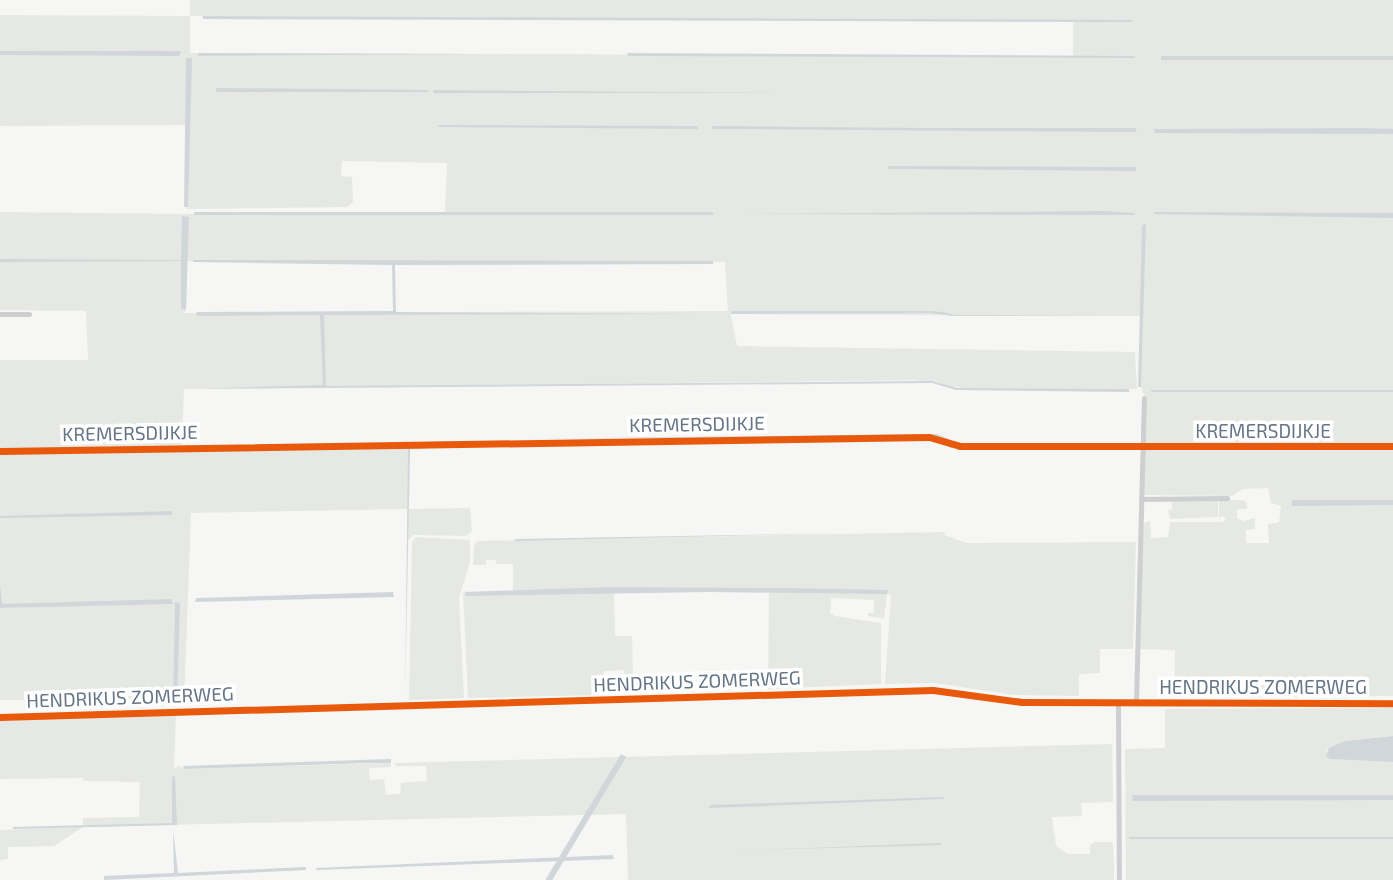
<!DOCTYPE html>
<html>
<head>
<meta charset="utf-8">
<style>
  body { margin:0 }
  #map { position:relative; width:1393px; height:880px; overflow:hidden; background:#f6f6f5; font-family:"Exo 2",sans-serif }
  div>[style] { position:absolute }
  .green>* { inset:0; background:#e6e9e3 }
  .water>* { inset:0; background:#d0d6da; transform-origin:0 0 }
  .stream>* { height:2px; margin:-1px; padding:0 1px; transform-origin:1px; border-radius:1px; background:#d0d6da }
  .minor>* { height:5px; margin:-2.5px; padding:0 2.5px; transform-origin:2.5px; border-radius:2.5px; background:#cecfd0 }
  .cycleway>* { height:7px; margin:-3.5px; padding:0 3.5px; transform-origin:3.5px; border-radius:3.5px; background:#e8590c }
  span { translate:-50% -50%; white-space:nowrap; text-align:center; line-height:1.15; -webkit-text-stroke:7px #fff; paint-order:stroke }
  .street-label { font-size:19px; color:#657586 }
</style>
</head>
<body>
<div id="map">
  <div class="green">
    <i style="clip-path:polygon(evenodd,190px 0,1393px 0,1393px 444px,1144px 443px,1146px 399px,1140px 386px,1142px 316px,731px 314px,730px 311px,737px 346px,1135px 352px,1137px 389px,962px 388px,916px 380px,184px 389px,182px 445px,0 449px,0 360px,88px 360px,86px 311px,0 310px,0 212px,194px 214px,445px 212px,447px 163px,342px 161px,341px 176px,352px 177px,353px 202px,347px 207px,186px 209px,187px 125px,0 126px,0 15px,190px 16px,190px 0,190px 16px,1073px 22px,1073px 56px,190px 53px,190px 16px,190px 0,186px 261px,725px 262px,728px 311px,185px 313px,186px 261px)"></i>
    <i style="clip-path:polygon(410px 447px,409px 509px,470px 508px,472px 531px,467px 536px,414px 535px,407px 541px,408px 509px,191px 513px,184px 705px,24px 710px,24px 700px,0 700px,0 608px,173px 603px,0 604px,0 453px)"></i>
    <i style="clip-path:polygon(1144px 449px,1393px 450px,1393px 696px,1175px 697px,1175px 650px,1140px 649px,1142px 524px,1150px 521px,1151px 538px,1168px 537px,1170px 522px,1223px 522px,1226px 519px,1223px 516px,1219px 518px,1219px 500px,1242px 500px,1246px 501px,1247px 509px,1237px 509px,1237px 518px,1244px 521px,1255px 518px,1255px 529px,1246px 530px,1246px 543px,1269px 543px,1268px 524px,1279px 522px,1281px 506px,1271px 503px,1268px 488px,1243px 489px,1232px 496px,1143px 495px)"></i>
    <i style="clip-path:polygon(1172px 499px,1218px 500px,1218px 517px,1170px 519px,1168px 510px,1172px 509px)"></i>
    <i style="clip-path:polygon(945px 532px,944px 535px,967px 543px,1136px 542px,1133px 649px,1100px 649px,1100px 673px,1079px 674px,1079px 696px,1013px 695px,935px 683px,885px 684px,891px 595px,887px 595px,884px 619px,868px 616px,868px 613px,874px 613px,874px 600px,831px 598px,830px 613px,835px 616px,881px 623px,881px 684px,768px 689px,769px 591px,631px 589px,614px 593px,615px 636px,632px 636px,633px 679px,624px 680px,624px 670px,604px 671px,604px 695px,468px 698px,463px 592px,513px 591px,513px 564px,497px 564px,495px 560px,486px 560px,486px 565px,473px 565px,474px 546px,477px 541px)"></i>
    <i style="clip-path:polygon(416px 537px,470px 540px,470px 563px,459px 597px,464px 698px,409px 700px,412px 542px)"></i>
    <i style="clip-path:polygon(1393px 708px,1393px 736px,1345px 741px,1326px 751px,1330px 759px,1393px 762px,1393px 880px,1126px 880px,1125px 749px,1165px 748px,1165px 709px)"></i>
    <i style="clip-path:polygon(176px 715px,174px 769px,179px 766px,185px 769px,391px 763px,391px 767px,369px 768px,370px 780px,384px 779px,386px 795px,400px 794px,401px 783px,427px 781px,426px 766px,396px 766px,395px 763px,1112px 744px,1113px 802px,1081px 803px,1082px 816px,1052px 817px,1056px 846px,1068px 854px,1090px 854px,1090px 845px,1095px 842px,1113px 842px,1114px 880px,628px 880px,626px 814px,83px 827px,54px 846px,8px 847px,8px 859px,0 860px,0 830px,83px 827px,83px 818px,139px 817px,140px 782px,84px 781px,83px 778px,0 779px,0 720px)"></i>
  </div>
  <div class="water">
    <i style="clip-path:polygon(203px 16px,1132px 20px,1132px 22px,203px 19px)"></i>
    <i style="clip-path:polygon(0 51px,181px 51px,179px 56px,0 55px)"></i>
    <i style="clip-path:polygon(198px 53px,484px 54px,198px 56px)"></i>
    <i style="clip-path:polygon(627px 53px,1135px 56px,1135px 58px,628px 56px)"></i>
    <i style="left:1161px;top:56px;width:232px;height:4px"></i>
    <i style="clip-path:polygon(186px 58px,192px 58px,188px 207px,184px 207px)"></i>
    <i style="clip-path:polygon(216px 88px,428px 90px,428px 92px,216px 92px)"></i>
    <i style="clip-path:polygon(433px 90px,782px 93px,434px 93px)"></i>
    <i style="clip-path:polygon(439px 125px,697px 126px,698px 129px,438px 127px)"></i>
    <i style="clip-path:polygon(712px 126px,930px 128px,1137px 128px,1135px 132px,712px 129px)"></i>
    <i style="clip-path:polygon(1364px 128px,1393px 129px,1393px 134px,1155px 133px,1154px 129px)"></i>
    <i style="clip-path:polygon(888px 166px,1136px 167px,1136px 171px,889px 169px)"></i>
    <i style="clip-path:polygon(1105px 211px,1135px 213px,1134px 215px,736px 214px)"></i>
    <i style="left:194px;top:212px;width:519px;height:3px"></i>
    <i style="clip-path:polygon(1154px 212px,1393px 213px,1393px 218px,1154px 214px)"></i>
    <i style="clip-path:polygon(182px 216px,189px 217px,186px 310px,181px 309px,181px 261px,0 262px,0 259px,181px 260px)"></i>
    <i style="clip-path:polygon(1145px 224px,1146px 225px,1141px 387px,1138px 387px,1142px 225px)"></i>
    <i style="clip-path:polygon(193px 260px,713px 261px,713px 264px,395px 265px,396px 312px,713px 314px,324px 315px,326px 386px,931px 381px,958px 388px,1129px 389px,1129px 392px,956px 390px,932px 383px,191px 389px,323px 385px,320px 315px,196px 316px,197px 312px,393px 311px,392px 265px,193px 262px)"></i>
    <i style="clip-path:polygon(731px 311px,928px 311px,943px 312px,955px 315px,1127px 316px,954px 316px,929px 313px,731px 314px)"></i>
    <i style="clip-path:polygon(937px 434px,957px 443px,1133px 443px,955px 444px,936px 436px,518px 439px)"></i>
    <i style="clip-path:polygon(936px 439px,953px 448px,1133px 450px,951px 448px,937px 440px,514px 447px)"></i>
    <i style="clip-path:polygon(510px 445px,410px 449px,405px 700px,408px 449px,300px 448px)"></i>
    <i style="clip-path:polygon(1292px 500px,1393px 500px,1393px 505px,1292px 506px)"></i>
    <i style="clip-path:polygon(172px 511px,172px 515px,0 518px,0 516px)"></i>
    <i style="clip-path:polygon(845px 533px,515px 541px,515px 539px)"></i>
    <i style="clip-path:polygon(0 584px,2px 604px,172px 599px,173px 604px,0 608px)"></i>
    <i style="clip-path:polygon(610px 587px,783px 588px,888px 590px,887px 594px,708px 592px,465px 596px,466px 592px)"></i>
    <i style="clip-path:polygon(393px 592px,394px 597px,195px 602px,196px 598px)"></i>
    <i style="clip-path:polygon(175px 602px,180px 603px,177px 705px,173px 705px)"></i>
    <i style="clip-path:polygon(1393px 736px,1393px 762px,1330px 759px,1326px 756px,1329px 748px,1345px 741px)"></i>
    <i style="left:621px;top:754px;width:6px;height:226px;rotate:31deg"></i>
    <i style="clip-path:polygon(391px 759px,391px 763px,369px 763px,184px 769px,183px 766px)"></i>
    <i style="clip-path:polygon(175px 776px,177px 825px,13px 829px,13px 827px,172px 823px,172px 777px)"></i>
    <i style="clip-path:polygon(1132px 795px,1393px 795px,1393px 800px,1133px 801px)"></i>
    <i style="clip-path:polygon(944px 797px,944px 799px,709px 808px,710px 805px)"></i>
    <i style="clip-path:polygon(173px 829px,178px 873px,306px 867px,306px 870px,104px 880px,104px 876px,174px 873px)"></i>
    <i style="left:1393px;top:837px;width:2px;height:264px;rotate:90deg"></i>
    <i style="clip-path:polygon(941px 843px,941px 845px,714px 851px,810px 848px)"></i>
    <i style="clip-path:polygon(613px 855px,614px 859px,317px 870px,316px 868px)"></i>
  </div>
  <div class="stream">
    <i style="left:1152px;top:391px;width:241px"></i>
  </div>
  <div class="minor">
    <i style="left:0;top:314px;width:29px"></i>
    <i style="left:1141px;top:499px;width:86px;rotate:-0.7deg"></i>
    <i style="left:1136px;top:702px;width:304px;rotate:-88.5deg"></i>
    <i style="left:1118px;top:703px;width:177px;rotate:89.7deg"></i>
    <i style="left:0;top:717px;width:933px;rotate:-1.66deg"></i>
    <i style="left:933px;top:690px;width:90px;rotate:7.7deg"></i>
    <i style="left:1022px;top:702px;width:371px;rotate:0.2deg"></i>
  </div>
  <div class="cycleway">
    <i style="left:0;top:451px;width:929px;rotate:-0.86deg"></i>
    <i style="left:929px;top:437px;width:32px;rotate:16deg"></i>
    <i style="left:960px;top:446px;width:433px"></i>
    <i style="left:0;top:717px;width:933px;rotate:-1.66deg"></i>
    <i style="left:933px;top:690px;width:90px;rotate:7.7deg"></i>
    <i style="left:1022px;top:702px;width:371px;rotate:0.2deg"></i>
  </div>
  <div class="street-label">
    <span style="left:697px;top:424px;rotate:-1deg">KREMERSDIJKJE</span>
    <span style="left:1263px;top:431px">KREMERSDIJKJE</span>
    <span style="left:130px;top:433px;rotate:-1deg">KREMERSDIJKJE</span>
    <span style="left:697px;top:681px;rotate:-2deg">HENDRIKUS ZOMERWEG</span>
    <span style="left:1263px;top:687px">HENDRIKUS ZOMERWEG</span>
    <span style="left:130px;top:697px;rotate:-2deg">HENDRIKUS ZOMERWEG</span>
  </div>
</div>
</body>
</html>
